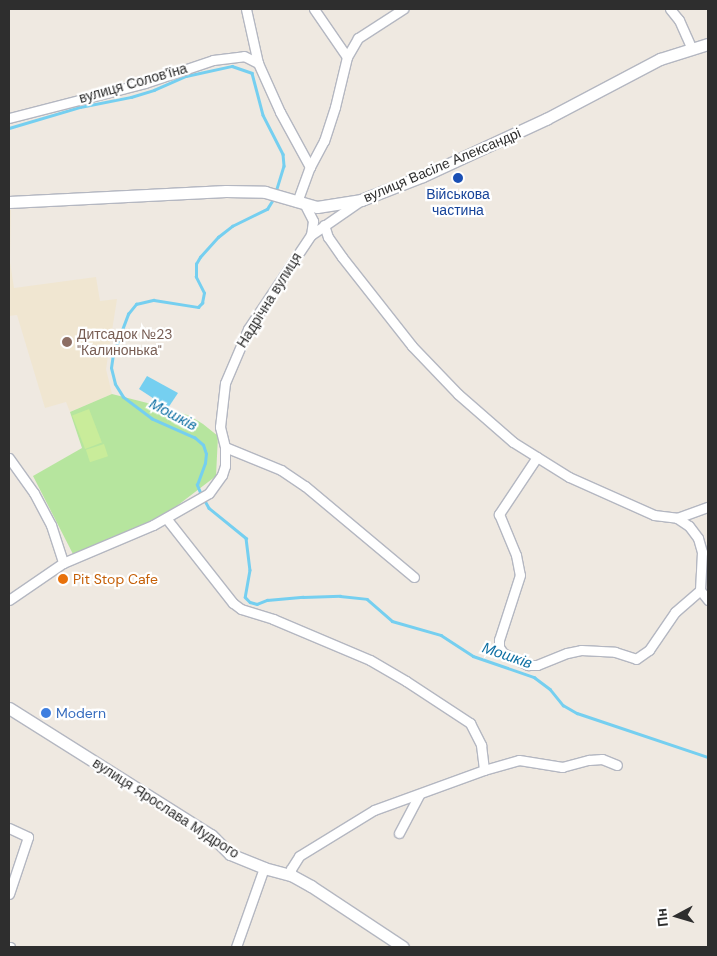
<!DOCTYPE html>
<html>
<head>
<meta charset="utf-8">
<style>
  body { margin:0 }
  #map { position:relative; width:717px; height:956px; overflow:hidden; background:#efe9e1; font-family:"DM Sans",sans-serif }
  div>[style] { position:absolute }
  .education>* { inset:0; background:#f0e6d1 }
  .green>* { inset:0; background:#b6e59e }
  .pitch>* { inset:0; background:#c9ec9a; transform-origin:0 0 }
  .water>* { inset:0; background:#75cff0 }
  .stream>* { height:2.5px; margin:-1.25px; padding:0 1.25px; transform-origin:1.25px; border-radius:1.25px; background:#75cff0 }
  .roads { filter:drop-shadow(1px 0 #b4b7c1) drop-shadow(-1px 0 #b4b7c1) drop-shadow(0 1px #b4b7c1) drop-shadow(0 -1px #b4b7c1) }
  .street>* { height:9px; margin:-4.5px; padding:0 4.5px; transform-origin:4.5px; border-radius:4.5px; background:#fff }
  .secondary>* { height:11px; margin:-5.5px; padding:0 5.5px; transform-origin:5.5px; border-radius:5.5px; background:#fff }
  .dots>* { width:14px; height:14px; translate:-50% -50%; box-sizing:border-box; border:2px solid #fff; border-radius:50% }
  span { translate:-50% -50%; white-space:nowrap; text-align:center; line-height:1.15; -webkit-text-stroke:4.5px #fff; paint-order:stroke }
  .street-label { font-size:14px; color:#2e2e2e }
  .transit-label { font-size:14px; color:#164399 }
  .education-label { font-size:14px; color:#785e54 }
  .left { translate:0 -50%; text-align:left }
  .food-label { font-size:14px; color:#c56008 }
  .shop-label { font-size:14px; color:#366cbe }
  .water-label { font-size:15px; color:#0d6fa3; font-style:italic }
  .frame { position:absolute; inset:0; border:10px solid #2e2e2e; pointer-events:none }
  .north { position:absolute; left:652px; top:891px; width:50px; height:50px; -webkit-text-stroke:4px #fff; paint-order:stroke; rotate:264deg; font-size:14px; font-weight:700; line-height:20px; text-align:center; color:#2e2e2e }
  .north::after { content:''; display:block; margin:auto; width:18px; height:22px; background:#2e2e2e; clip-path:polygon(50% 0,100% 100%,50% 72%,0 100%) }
</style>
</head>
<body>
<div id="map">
  <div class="education">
    <i style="clip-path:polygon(9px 210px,11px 210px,10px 262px,14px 288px,96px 277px,100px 301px,117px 299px,106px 369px,112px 394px,70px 412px,66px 402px,45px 408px,17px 315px,9px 316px)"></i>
  </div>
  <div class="green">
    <i style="clip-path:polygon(112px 394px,171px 409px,190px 416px,203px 424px,218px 436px,216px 476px,165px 515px,74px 556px,33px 476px,82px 448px,70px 412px)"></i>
  </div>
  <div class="pitch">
    <i style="left:89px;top:409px;width:36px;height:18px;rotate:69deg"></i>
    <i style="left:104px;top:444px;width:13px;height:19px;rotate:72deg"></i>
  </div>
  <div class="water">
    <i style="clip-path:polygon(147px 376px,178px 393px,168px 408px,139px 389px)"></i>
  </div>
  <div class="stream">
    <i style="left:9px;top:128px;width:74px;rotate:-16.5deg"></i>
    <i style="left:80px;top:107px;width:52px;rotate:-11.1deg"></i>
    <i style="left:131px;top:97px;width:24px;rotate:-17deg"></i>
    <i style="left:154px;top:90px;width:35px;rotate:-24deg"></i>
    <i style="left:186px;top:76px;width:47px;rotate:-12.3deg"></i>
    <i style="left:232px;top:66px;width:21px;rotate:19deg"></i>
    <i style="left:252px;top:73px;width:43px;rotate:75.3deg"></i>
    <i style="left:263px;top:115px;width:44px;rotate:62.9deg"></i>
    <i style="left:283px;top:154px;width:12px;rotate:85deg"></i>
    <i style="left:284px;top:166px;width:28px;rotate:107deg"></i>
    <i style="left:201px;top:495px;width:11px;rotate:-112deg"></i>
    <i style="left:197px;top:485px;width:23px;rotate:-70deg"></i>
    <i style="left:205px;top:463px;width:9px;rotate:-84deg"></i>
    <i style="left:206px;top:454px;width:9px;rotate:-108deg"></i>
    <i style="left:203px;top:445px;width:11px;rotate:-139deg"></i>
    <i style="left:195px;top:438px;width:47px;rotate:-156.2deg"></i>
    <i style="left:152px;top:419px;width:36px;rotate:-143deg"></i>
    <i style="left:123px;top:397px;width:15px;rotate:-122deg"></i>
    <i style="left:115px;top:384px;width:16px;rotate:-104deg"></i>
    <i style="left:111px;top:368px;width:14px;rotate:-82deg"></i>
    <i style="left:113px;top:354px;width:43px;rotate:-69.4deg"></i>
    <i style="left:128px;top:314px;width:13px;rotate:-51deg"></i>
    <i style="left:136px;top:304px;width:18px;rotate:-13deg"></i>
    <i style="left:154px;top:300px;width:45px;rotate:9deg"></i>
    <i style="left:198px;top:307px;width:6px;rotate:-45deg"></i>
    <i style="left:202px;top:303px;width:10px;rotate:-79deg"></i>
    <i style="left:204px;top:293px;width:18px;rotate:-117deg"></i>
    <i style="left:196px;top:277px;width:13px;rotate:-90deg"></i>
    <i style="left:196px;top:264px;width:8px;rotate:-60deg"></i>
    <i style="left:200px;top:257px;width:27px;rotate:-48deg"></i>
    <i style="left:218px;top:237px;width:18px;rotate:-38deg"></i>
    <i style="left:232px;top:226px;width:39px;rotate:-26deg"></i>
    <i style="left:267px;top:209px;width:13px;rotate:-58deg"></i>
    <i style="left:204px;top:499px;width:10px;rotate:61deg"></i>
    <i style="left:209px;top:508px;width:48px;rotate:39deg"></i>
    <i style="left:246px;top:538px;width:32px;rotate:83deg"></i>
    <i style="left:250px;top:570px;width:27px;rotate:100deg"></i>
    <i style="left:245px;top:597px;width:7px;rotate:45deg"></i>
    <i style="left:250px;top:602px;width:7px;rotate:16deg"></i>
    <i style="left:257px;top:604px;width:11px;rotate:-22deg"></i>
    <i style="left:267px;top:600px;width:36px;rotate:-5deg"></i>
    <i style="left:303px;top:597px;width:37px;rotate:-2deg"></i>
    <i style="left:340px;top:596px;width:27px;rotate:6deg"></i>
    <i style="left:367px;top:599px;width:33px;rotate:41deg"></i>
    <i style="left:392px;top:621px;width:51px;rotate:15.9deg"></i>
    <i style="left:441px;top:635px;width:38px;rotate:33deg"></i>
    <i style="left:473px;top:656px;width:65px;rotate:19deg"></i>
    <i style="left:534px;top:677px;width:20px;rotate:37deg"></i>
    <i style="left:550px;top:689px;width:21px;rotate:51deg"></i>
    <i style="left:563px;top:705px;width:16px;rotate:30deg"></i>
    <i style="left:577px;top:713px;width:138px;rotate:18.6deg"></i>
  </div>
  <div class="roads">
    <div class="street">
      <i style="left:246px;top:9px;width:55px;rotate:77.5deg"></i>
      <i style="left:258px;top:63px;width:54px;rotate:65.8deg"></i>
      <i style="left:280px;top:112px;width:63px;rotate:61.4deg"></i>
      <i style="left:314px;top:9px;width:58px;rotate:55.5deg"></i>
      <i style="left:670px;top:9px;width:14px;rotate:51deg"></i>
      <i style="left:679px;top:20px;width:32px;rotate:66deg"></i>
      <i style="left:9px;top:118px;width:140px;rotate:-14.4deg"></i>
      <i style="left:145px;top:83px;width:72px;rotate:-18.7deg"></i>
      <i style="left:213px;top:60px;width:31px;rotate:-7deg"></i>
      <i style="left:244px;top:56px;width:16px;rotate:27deg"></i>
      <i style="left:297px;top:202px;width:37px;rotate:-70deg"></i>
      <i style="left:310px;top:167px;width:30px;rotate:-62deg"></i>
      <i style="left:324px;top:141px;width:36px;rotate:-72deg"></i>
      <i style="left:335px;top:107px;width:51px;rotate:-76.5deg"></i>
      <i style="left:347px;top:57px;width:22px;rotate:-60deg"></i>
      <i style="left:358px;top:38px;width:54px;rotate:-32.8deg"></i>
      <i style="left:305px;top:205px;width:18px;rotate:63deg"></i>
      <i style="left:313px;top:221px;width:14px;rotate:98deg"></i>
      <i style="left:324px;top:225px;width:13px;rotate:72deg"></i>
      <i style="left:328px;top:237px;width:24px;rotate:55deg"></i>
      <i style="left:342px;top:257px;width:113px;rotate:51.8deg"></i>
      <i style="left:412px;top:346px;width:66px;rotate:46.2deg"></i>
      <i style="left:458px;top:394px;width:73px;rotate:41.1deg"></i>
      <i style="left:513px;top:442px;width:66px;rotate:32deg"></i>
      <i style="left:569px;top:477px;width:93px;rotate:24.1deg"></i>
      <i style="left:654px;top:515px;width:23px;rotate:7deg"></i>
      <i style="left:677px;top:518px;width:33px;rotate:-20deg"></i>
      <i style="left:225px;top:447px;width:61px;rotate:22.3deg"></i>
      <i style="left:281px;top:470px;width:29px;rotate:34deg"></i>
      <i style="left:305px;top:486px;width:142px;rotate:39.9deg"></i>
      <i style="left:537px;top:457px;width:69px;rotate:123.7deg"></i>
      <i style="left:499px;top:514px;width:44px;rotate:67.5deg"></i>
      <i style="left:516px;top:555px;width:20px;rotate:79deg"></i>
      <i style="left:520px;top:575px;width:68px;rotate:107.9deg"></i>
      <i style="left:499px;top:640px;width:7px;rotate:90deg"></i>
      <i style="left:499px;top:647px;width:7px;rotate:56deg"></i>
      <i style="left:503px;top:653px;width:28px;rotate:26deg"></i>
      <i style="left:528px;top:665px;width:9px"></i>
      <i style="left:537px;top:665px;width:32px;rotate:-22deg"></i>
      <i style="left:567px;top:653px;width:14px;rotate:-12deg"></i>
      <i style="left:581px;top:650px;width:34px;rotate:3deg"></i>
      <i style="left:615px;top:652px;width:22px;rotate:18deg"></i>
      <i style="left:636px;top:659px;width:16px;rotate:-35deg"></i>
      <i style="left:649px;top:650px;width:46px;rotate:-55.6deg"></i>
      <i style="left:675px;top:612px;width:33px;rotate:-41deg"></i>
      <i style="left:9px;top:458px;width:43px;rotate:54.5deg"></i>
      <i style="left:34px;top:493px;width:36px;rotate:62deg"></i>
      <i style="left:51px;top:525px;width:40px;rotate:72deg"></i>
      <i style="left:166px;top:518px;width:108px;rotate:51.8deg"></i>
      <i style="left:233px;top:603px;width:10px;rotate:37deg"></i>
      <i style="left:241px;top:609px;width:34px;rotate:17deg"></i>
      <i style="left:273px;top:619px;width:105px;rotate:22.9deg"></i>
      <i style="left:370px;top:660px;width:42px;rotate:30.3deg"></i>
      <i style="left:406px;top:681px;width:77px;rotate:33.3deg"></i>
      <i style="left:470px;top:723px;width:25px;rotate:63deg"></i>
      <i style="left:481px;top:745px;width:25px;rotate:83deg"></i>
      <i style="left:677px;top:518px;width:14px;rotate:34deg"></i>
      <i style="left:689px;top:526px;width:15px;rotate:53deg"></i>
      <i style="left:698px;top:538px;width:15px;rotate:74deg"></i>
      <i style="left:702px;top:552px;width:38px;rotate:93deg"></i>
      <i style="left:700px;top:590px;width:13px;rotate:51deg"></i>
      <i style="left:9px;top:600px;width:65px;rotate:-34.4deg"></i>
      <i style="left:63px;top:563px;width:98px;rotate:-22.9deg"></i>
      <i style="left:153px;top:525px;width:64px;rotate:-29.7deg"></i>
      <i style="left:209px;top:493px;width:22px;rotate:-54deg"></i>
      <i style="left:222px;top:475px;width:9px;rotate:-72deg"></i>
      <i style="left:225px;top:466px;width:19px;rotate:-90deg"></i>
      <i style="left:225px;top:447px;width:21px;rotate:-104deg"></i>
      <i style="left:220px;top:427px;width:44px;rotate:-83.5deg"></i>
      <i style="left:225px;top:383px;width:59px;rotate:-66.9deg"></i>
      <i style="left:248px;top:329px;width:113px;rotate:-56.2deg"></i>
      <i style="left:311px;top:235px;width:60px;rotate:-34.8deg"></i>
      <i style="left:9px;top:828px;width:21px;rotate:25deg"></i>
      <i style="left:28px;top:837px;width:60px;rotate:108.4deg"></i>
      <i style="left:399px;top:833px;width:43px;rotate:-62.2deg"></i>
      <i style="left:291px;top:875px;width:6px;rotate:-90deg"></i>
      <i style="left:291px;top:869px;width:15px;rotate:-58deg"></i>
      <i style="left:299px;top:856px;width:88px;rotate:-31.5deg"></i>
      <i style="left:374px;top:810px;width:117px;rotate:-20deg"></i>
      <i style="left:484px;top:770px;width:36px;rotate:-16deg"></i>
      <i style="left:519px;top:760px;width:44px;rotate:9.2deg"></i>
      <i style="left:562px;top:767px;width:28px;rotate:-15deg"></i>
      <i style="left:589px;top:760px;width:13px;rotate:-4deg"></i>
      <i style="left:602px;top:759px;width:16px;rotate:22deg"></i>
      <i style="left:9px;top:947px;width:1px"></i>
      <i style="left:236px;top:947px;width:84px;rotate:-70.5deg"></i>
    </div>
    <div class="secondary">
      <i style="left:9px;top:202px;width:217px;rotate:-2.9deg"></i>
      <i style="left:226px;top:191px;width:39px;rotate:1deg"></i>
      <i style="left:265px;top:192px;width:54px;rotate:16.1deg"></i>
      <i style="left:317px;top:207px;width:45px;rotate:-9deg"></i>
      <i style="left:361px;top:200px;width:66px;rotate:-21.2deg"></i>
      <i style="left:423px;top:176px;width:136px;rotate:-24.9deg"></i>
      <i style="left:546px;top:119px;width:129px;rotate:-27.8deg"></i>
      <i style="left:660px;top:59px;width:50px;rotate:-17.4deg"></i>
      <i style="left:9px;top:708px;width:239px;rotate:32.2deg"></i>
      <i style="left:211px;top:835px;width:27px;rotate:45deg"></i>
      <i style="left:230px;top:854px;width:37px;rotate:22deg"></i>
      <i style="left:264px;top:868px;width:28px;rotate:15deg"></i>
      <i style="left:291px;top:875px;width:23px;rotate:29deg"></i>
      <i style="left:311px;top:886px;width:110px;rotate:33.5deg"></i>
    </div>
  </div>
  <div class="dots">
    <i style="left:458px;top:178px;background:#1a4fb4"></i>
    <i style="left:67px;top:342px;background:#8d6e63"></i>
    <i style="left:63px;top:579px;background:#e8710a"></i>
    <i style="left:46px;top:713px;background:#3f7fe0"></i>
  </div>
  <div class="street-label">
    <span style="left:133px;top:83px;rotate:-16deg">вулиця Солов'їна</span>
    <span style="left:442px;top:165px;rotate:-23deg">вулиця Васіле Александрі</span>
    <span style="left:269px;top:300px;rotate:-58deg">Надрічна вулиця</span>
    <span style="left:166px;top:808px;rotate:33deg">вулиця Ярослава Мудрого</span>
  </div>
  <div class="transit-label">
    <span style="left:458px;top:202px">Військова<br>частина</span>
  </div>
  <div class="education-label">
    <span class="left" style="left:77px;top:342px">Дитсадок №23<br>"Калинонька"</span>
  </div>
  <div class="food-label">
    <span class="left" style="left:73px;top:579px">Pit Stop Cafe</span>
  </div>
  <div class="shop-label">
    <span class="left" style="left:56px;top:713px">Modern</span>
  </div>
  <div class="water-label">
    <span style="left:173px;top:415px;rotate:28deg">Мошків</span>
    <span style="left:507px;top:656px;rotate:19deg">Мошків</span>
  </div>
  <div class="frame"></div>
  <div class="north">Пн</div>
</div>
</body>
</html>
